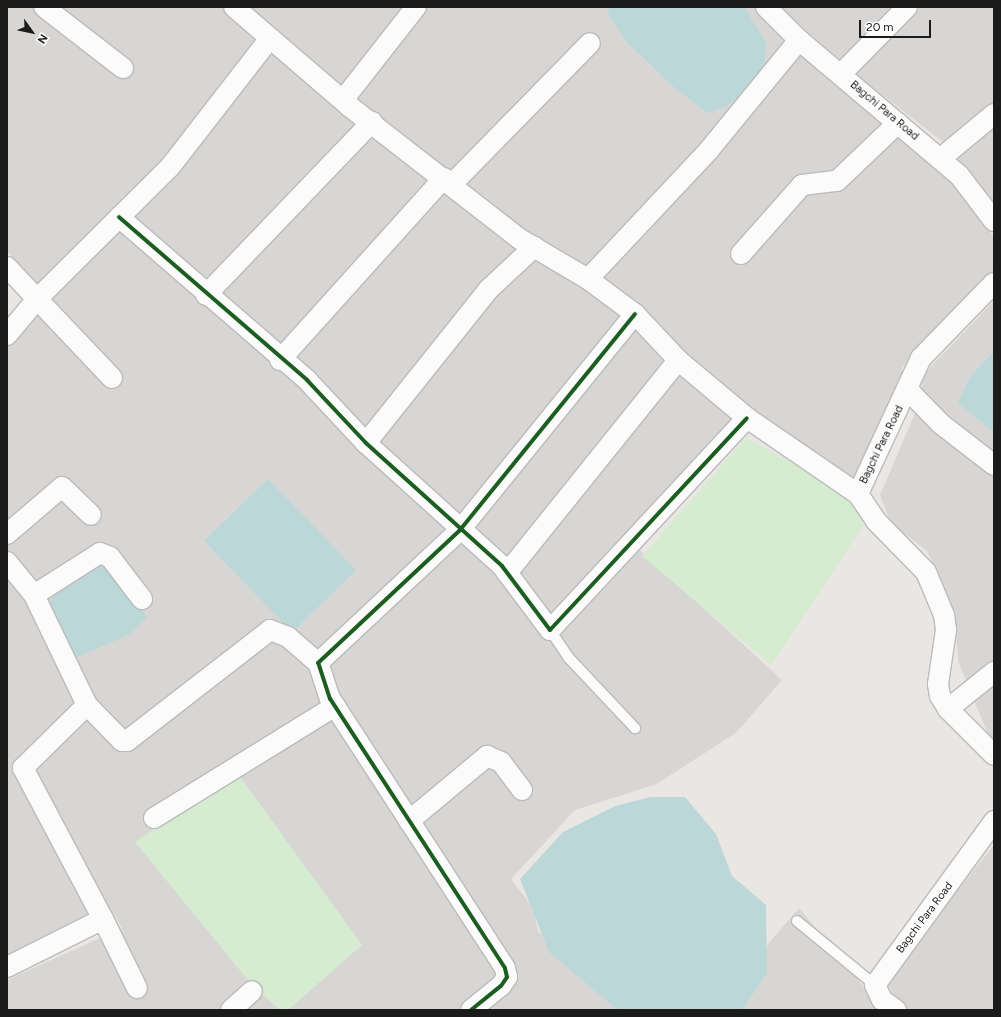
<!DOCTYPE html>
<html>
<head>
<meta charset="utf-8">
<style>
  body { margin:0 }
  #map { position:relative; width:1001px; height:1017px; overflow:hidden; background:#e9e6e3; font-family:Figtree,sans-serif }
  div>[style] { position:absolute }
  .residential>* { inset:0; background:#d8d6d5 }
  .park>* { inset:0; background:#d5ecd1 }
  .water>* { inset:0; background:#bbd7d8; transform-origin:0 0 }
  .roads { filter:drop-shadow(1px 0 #bcbbba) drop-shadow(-1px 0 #bcbbba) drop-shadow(0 1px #bcbbba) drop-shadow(0 -1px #bcbbba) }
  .service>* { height:10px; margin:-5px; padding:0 5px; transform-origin:5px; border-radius:5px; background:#fcfbfb }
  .minor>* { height:20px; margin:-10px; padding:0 10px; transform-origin:10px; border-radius:10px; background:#fcfbfb }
  .cycleway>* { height:4px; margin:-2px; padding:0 2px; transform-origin:2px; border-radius:2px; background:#1b5e20 }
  span { translate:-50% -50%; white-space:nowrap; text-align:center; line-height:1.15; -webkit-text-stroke:3px #fff; paint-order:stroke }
  .street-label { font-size:11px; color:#1b1b1b }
  .frame { position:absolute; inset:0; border:8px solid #1b1b1b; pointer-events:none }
  .north { position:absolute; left:12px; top:12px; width:40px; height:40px; -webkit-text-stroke:3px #fff; paint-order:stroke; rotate:123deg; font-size:11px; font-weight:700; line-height:16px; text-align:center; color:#1b1b1b }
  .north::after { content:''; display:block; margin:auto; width:14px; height:18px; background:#1b1b1b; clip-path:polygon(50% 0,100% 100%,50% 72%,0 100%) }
  .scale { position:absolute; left:859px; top:20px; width:72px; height:18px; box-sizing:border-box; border:2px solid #1b1b1b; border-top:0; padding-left:5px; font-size:12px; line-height:14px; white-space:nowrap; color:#1b1b1b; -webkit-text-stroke:3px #fff; paint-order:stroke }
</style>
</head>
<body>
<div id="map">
  <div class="residential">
    <i style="clip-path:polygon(7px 7px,222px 7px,261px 40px,170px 157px,39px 286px,7px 251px)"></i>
    <i style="clip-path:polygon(242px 7px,756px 7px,788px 43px,950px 175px,994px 237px,994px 272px,902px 368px,904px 395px,860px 480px,747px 420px,629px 540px,782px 680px,737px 732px,657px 784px,575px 810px,511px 879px,533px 908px,538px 931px,622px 1010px,7px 1010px,7px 980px,122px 928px,26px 767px,88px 707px,34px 584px,7px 549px,7px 345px,49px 303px,52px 293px,273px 51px,532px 237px)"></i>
    <i style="clip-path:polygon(781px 7px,994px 7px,994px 206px,947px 145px,836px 59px)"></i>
    <i style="clip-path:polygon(994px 301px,994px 749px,958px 661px,955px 613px,927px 551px,891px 523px,880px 495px,922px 397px,923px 375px)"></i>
    <i style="clip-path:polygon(7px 568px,33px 600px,79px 707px,15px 770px,96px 918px,7px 962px)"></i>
    <i style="clip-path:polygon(994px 845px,994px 1010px,903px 1010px,885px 981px)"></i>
    <i style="clip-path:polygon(799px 908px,880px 1007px,885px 1010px,731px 1010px,768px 944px)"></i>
  </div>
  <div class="park">
    <i style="clip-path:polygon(746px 438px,862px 501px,863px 526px,771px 665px,642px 556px)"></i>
    <i style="clip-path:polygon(238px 774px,362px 945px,288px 1010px,280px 1010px,252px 985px,135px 842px)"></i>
  </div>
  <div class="water">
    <i style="clip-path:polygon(608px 7px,744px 7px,766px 42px,765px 61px,747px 91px,725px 107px,708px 113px,670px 84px,628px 43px,609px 16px)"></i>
    <i style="clip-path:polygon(994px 351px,994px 432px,958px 403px,970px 377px)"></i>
    <i style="left:268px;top:479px;width:127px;height:89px;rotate:46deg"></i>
    <i style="clip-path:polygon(104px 561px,147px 617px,130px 634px,71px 660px,46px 606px,61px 588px)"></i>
    <i style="clip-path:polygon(651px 797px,685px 797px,716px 834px,732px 876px,766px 905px,767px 973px,742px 1010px,618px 1010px,549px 952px,520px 879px,563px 832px,615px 806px)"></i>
  </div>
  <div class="roads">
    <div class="service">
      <i style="left:550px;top:630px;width:32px;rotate:56deg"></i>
      <i style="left:568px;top:657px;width:98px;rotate:46.7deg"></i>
      <i style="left:797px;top:921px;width:101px;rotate:39.4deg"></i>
    </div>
    <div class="minor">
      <i style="left:44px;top:7px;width:100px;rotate:37.7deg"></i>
      <i style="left:234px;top:7px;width:152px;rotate:40.7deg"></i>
      <i style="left:349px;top:106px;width:217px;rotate:37.9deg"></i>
      <i style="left:520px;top:239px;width:79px;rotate:30.5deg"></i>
      <i style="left:588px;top:279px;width:59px;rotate:36.7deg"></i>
      <i style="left:635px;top:314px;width:63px;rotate:46.9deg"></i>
      <i style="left:678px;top:360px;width:90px;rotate:40deg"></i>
      <i style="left:747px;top:418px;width:135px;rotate:34.4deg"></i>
      <i style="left:766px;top:7px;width:47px;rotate:45deg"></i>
      <i style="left:799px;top:40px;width:209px;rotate:40.2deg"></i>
      <i style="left:959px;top:175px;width:58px;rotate:52.7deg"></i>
      <i style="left:841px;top:74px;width:94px;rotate:-45.4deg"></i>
      <i style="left:343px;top:100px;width:118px;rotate:-51.9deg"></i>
      <i style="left:940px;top:159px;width:70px;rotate:-39.8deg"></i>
      <i style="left:452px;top:184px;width:197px;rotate:-45.6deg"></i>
      <i style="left:119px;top:217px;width:249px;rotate:40.9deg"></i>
      <i style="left:307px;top:380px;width:86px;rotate:46.9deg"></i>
      <i style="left:366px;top:443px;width:183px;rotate:42.1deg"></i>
      <i style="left:502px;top:566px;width:80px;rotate:53.1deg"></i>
      <i style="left:550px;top:630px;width:289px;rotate:-47.1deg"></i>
      <i style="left:741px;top:254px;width:92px;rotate:-48.5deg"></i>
      <i style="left:802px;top:185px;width:35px;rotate:-7deg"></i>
      <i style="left:837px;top:181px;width:84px;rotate:-43.6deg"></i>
      <i style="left:7px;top:267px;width:44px;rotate:46.8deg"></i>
      <i style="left:37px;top:299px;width:47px;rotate:129.8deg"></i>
      <i style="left:588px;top:279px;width:177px;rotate:-46.8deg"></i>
      <i style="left:709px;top:150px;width:142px;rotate:-50.7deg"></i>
      <i style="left:994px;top:283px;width:105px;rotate:134.2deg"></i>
      <i style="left:921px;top:358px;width:150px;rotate:114.9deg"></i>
      <i style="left:858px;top:494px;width:32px;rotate:56deg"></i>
      <i style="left:876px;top:521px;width:71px;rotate:45.6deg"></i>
      <i style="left:926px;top:572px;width:47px;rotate:67.3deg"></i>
      <i style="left:944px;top:615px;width:15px;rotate:82deg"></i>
      <i style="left:946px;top:630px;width:55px;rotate:98.4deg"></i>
      <i style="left:938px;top:684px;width:12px;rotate:81deg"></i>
      <i style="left:940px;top:696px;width:15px;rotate:58deg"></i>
      <i style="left:948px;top:709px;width:65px;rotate:45deg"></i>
      <i style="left:206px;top:295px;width:240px;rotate:-46.2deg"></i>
      <i style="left:280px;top:360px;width:245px;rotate:-48deg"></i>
      <i style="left:112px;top:378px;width:109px;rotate:-133.5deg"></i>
      <i style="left:37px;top:299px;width:187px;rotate:-44.8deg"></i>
      <i style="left:170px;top:167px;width:163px;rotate:-52.2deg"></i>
      <i style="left:908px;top:390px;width:47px;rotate:45.9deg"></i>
      <i style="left:941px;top:424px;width:67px;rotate:37.7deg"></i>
      <i style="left:366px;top:443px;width:197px;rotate:-51.4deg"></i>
      <i style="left:489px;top:289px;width:62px;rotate:-43deg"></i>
      <i style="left:7px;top:534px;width:72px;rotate:-40.5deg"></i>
      <i style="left:62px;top:487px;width:40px;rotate:44deg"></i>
      <i style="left:7px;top:562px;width:43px;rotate:50.7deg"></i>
      <i style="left:34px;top:595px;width:122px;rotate:64.3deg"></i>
      <i style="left:87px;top:705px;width:90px;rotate:135.5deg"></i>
      <i style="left:23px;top:768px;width:171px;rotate:62.1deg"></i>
      <i style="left:103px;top:919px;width:107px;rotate:153.4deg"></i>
      <i style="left:507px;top:573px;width:273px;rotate:-51.2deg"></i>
      <i style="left:34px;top:595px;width:78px;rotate:-32.5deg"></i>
      <i style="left:100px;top:553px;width:11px;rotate:22deg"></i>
      <i style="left:110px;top:557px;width:53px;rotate:52.7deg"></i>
      <i style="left:87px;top:705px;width:50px;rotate:45.8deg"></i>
      <i style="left:122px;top:741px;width:5px"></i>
      <i style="left:127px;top:741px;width:181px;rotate:-37.8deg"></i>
      <i style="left:270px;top:630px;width:19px;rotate:21deg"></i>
      <i style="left:288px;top:637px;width:40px;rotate:41deg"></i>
      <i style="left:948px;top:709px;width:59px;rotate:-38.8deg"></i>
      <i style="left:154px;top:818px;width:213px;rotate:-31.7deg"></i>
      <i style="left:409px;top:821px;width:102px;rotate:-39.8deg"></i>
      <i style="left:487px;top:756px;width:15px;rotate:23deg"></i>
      <i style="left:501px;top:762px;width:35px;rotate:53deg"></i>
      <i style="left:103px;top:919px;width:77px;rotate:63.8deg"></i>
      <i style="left:231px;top:1010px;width:28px;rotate:-42deg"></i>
      <i style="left:471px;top:1010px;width:38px;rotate:-39deg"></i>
      <i style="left:501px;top:986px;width:11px;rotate:-56deg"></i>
      <i style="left:507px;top:977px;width:9px;rotate:-103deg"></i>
      <i style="left:505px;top:968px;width:321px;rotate:-123deg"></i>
      <i style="left:330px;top:699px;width:38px;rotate:-108deg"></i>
      <i style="left:318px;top:663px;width:195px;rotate:-43.1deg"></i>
      <i style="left:460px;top:530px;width:278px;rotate:-51deg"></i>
      <i style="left:896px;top:1010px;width:17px;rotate:-144deg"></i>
      <i style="left:882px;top:1000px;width:17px;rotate:-115deg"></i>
      <i style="left:875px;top:985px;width:203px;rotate:-54deg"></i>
    </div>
  </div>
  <div class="cycleway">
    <i style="left:119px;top:217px;width:249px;rotate:40.9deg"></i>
    <i style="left:307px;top:380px;width:86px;rotate:46.9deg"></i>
    <i style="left:366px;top:443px;width:183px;rotate:42.1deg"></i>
    <i style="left:502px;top:566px;width:80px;rotate:53.1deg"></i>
    <i style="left:550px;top:630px;width:289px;rotate:-47.1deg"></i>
    <i style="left:471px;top:1010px;width:38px;rotate:-39deg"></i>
    <i style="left:501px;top:986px;width:11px;rotate:-56deg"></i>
    <i style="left:507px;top:977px;width:9px;rotate:-103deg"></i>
    <i style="left:505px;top:968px;width:321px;rotate:-123deg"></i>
    <i style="left:330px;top:699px;width:38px;rotate:-108deg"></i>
    <i style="left:318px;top:663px;width:195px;rotate:-43.1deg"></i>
    <i style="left:460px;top:530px;width:278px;rotate:-51deg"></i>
  </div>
  <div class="street-label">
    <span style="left:884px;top:111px;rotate:40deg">Bagchi Para Road</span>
    <span style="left:882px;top:445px;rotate:-64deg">Bagchi Para Road</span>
    <span style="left:925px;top:918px;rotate:-53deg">Bagchi Para Road</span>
  </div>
  <div class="frame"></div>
  <div class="north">N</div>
  <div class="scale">20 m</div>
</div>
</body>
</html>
